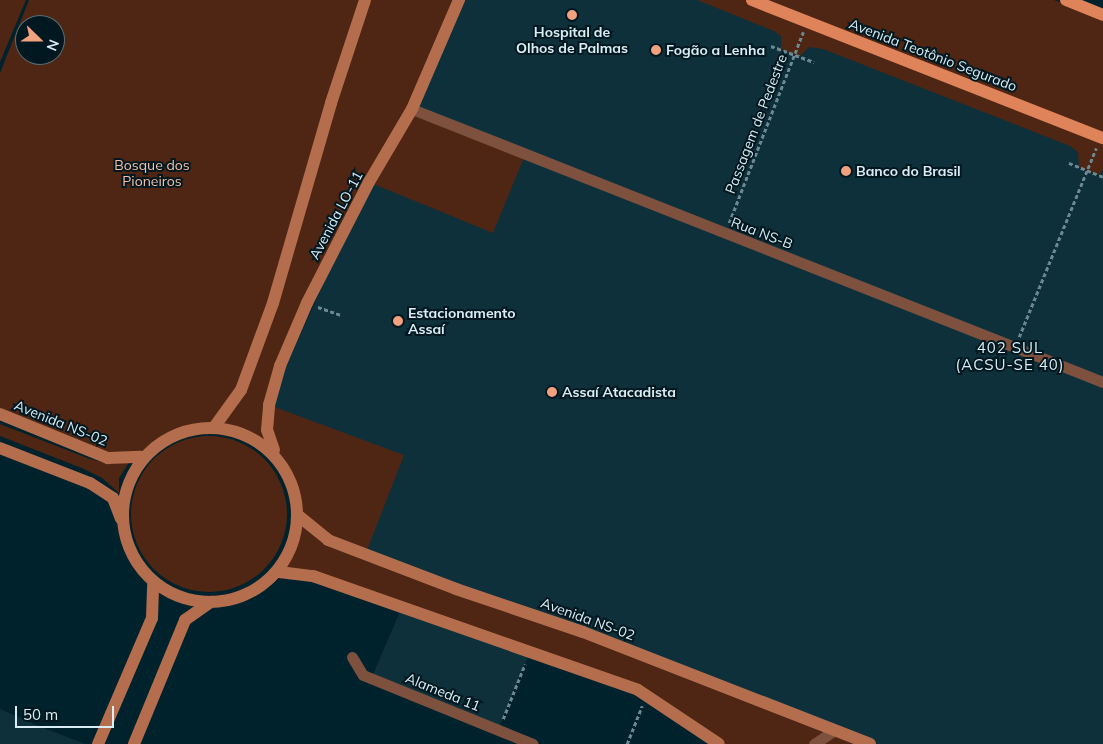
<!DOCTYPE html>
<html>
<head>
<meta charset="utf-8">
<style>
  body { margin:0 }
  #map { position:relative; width:1103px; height:744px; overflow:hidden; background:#00222c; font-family:Mulish,sans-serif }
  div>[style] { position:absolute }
  .built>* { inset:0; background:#0d303a }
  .green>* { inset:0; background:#4f2613 }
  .round { border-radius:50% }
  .path>* { height:2.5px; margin-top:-1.25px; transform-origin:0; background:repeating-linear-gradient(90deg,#6d8890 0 4px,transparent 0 6.5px) }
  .street>* { height:11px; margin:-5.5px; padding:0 5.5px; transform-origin:5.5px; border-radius:5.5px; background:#7d513e }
  .secondary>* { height:12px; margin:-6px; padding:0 6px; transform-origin:6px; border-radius:6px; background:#b46e4e }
  .secondary>.ring { margin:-6px; padding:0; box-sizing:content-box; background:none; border:12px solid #b46e4e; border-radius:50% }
  .primary>* { height:12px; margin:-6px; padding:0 6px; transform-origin:6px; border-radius:6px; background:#de835a }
  .dots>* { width:14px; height:14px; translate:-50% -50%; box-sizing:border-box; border:2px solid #011820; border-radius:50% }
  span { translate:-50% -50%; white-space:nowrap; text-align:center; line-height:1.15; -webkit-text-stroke:4px #011820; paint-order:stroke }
  .poi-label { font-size:14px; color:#daedf4; font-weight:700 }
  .left { translate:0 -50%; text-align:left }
  .street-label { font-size:14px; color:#daedf4 }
  .park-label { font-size:14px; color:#f6c0a8 }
  .neighbourhood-label { font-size:15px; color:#daedf4; letter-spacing:1px }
  .north { position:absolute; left:15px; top:15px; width:50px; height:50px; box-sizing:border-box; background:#011820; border:1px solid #586d75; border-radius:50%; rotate:112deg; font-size:14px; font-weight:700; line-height:20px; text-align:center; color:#daedf4 }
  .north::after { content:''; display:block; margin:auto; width:18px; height:22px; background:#f2a17e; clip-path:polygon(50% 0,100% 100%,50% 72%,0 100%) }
  .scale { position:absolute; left:15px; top:706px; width:99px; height:22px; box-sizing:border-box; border:2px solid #daedf4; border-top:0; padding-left:6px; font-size:15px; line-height:18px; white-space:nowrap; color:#daedf4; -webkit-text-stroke:4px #011820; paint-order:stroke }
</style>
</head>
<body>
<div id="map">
  <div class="built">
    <i style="clip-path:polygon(459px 0,752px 0,1103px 139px,1103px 744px,870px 744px,366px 553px,300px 517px,291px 480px,274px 450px,269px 405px,369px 182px)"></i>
    <i style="clip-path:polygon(402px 607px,532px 647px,498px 730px,371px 679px)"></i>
    <i style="clip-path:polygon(0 709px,41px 727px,85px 744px,0 744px)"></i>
  </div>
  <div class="green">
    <i style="clip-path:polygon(0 0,26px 0,0 62px)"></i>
    <i style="clip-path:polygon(evenodd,29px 0,459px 0,412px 109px,525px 155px,493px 233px,371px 183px,307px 303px,269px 405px,404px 455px,366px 553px,870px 744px,719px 744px,638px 690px,362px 593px,279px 572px,300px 517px,291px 480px,274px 450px,241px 433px,215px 426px,183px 431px,141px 457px,108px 458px,0 415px,0 73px,29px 0,25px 25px,55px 25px,55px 55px,25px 55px,25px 25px)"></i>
    <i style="clip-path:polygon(697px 0,1054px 0,1103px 17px,1103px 169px,1099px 175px,1079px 167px,1078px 152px,1070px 146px,823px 49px,809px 47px,799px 57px,781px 49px,781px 36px,774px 31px)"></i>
    <i style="clip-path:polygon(0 424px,90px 459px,110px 464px,130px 461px,119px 478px,119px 493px,102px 478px,84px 469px,0 436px)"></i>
    <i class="round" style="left:131px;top:436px;width:156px;height:156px"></i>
  </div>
  <div class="path">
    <i style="left:771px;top:46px;width:46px;rotate:20.4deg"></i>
    <i style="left:1069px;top:163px;width:37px;rotate:22deg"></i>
    <i style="left:729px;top:223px;width:205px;rotate:-68.8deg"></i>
    <i style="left:318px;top:307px;width:24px;rotate:19deg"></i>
    <i style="left:1019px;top:337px;width:204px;rotate:-67.8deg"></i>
    <i style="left:503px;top:719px;width:59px;rotate:-68.2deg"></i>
    <i style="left:627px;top:744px;width:41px;rotate:-68.5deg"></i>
  </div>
  <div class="street">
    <i style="left:412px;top:109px;width:743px;rotate:21.56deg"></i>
    <i style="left:352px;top:657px;width:21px;rotate:59deg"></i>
    <i style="left:363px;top:675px;width:183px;rotate:22.1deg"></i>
    <i style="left:814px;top:744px;width:25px;rotate:-34deg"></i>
  </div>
  <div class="secondary">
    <i style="left:0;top:414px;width:117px;rotate:22.2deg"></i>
    <i style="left:108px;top:458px;width:33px;rotate:-2deg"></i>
    <i style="left:215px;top:426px;width:44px;rotate:-54.2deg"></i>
    <i style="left:241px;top:390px;width:93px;rotate:-69.8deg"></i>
    <i style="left:273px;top:303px;width:208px;rotate:-73.8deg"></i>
    <i style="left:331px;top:103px;width:108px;rotate:-71.7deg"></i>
    <i class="ring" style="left:123px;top:428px;width:162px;height:162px"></i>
    <i style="left:0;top:448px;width:97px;rotate:21.3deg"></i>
    <i style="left:90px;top:483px;width:27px;rotate:33deg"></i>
    <i style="left:113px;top:498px;width:22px;rotate:69deg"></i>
    <i style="left:274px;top:450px;width:21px;rotate:-109deg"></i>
    <i style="left:267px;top:430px;width:25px;rotate:-85deg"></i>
    <i style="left:269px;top:405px;width:41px;rotate:-74.2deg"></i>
    <i style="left:280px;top:366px;width:69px;rotate:-66.8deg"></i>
    <i style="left:307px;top:303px;width:136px;rotate:-62.9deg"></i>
    <i style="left:369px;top:182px;width:85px;rotate:-59.5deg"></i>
    <i style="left:412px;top:109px;width:119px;rotate:-66.7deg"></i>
    <i style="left:300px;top:517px;width:36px;rotate:39deg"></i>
    <i style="left:328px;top:540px;width:137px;rotate:20.9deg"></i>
    <i style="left:456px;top:589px;width:134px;rotate:18.7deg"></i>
    <i style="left:583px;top:632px;width:308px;rotate:21.3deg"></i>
    <i style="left:279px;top:572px;width:34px;rotate:7deg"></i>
    <i style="left:313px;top:576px;width:344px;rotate:19.3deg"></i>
    <i style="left:638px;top:690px;width:97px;rotate:33.7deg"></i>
    <i style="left:98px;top:744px;width:137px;rotate:-66.8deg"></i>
    <i style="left:152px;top:618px;width:33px;rotate:-88deg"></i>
    <i style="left:134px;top:744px;width:134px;rotate:-67.6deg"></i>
    <i style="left:185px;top:620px;width:32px;rotate:-35deg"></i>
  </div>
  <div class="primary">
    <i style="left:752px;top:0;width:377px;rotate:21.5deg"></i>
    <i style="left:1066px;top:0;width:40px;rotate:22deg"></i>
  </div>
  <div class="dots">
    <i style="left:572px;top:15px;background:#f2a17e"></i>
    <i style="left:656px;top:50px;background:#f2a17e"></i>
    <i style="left:846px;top:171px;background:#f2a17e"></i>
    <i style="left:398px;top:321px;background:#f2a17e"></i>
    <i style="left:552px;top:392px;background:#f2a17e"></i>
  </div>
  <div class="poi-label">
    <span style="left:572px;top:40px">Hospital de<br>Olhos de Palmas</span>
    <span class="left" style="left:666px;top:50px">Fogão a Lenha</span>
    <span class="left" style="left:856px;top:171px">Banco do Brasil</span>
    <span class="left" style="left:408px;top:321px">Estacionamento<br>Assaí</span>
    <span class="left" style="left:562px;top:392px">Assaí Atacadista</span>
  </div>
  <div class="street-label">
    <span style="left:933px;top:55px;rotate:21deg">Avenida Teotônio Segurado</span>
    <span style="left:756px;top:124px;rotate:-69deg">Passagem de Pedestre</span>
    <span style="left:336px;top:215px;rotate:-62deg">Avenida LO-11</span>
    <span style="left:762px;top:233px;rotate:21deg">Rua NS-B</span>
    <span style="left:61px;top:423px;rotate:22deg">Avenida NS-02</span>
    <span style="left:588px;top:619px;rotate:20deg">Avenida NS-02</span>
    <span style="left:443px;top:692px;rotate:22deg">Alameda 11</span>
  </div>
  <div class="park-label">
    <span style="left:152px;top:173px">Bosque dos<br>Pioneiros</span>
  </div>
  <div class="neighbourhood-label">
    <span style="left:1010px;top:356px">402 SUL<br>(ACSU-SE 40)</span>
  </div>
  <div class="north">N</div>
  <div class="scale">50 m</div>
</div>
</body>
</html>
